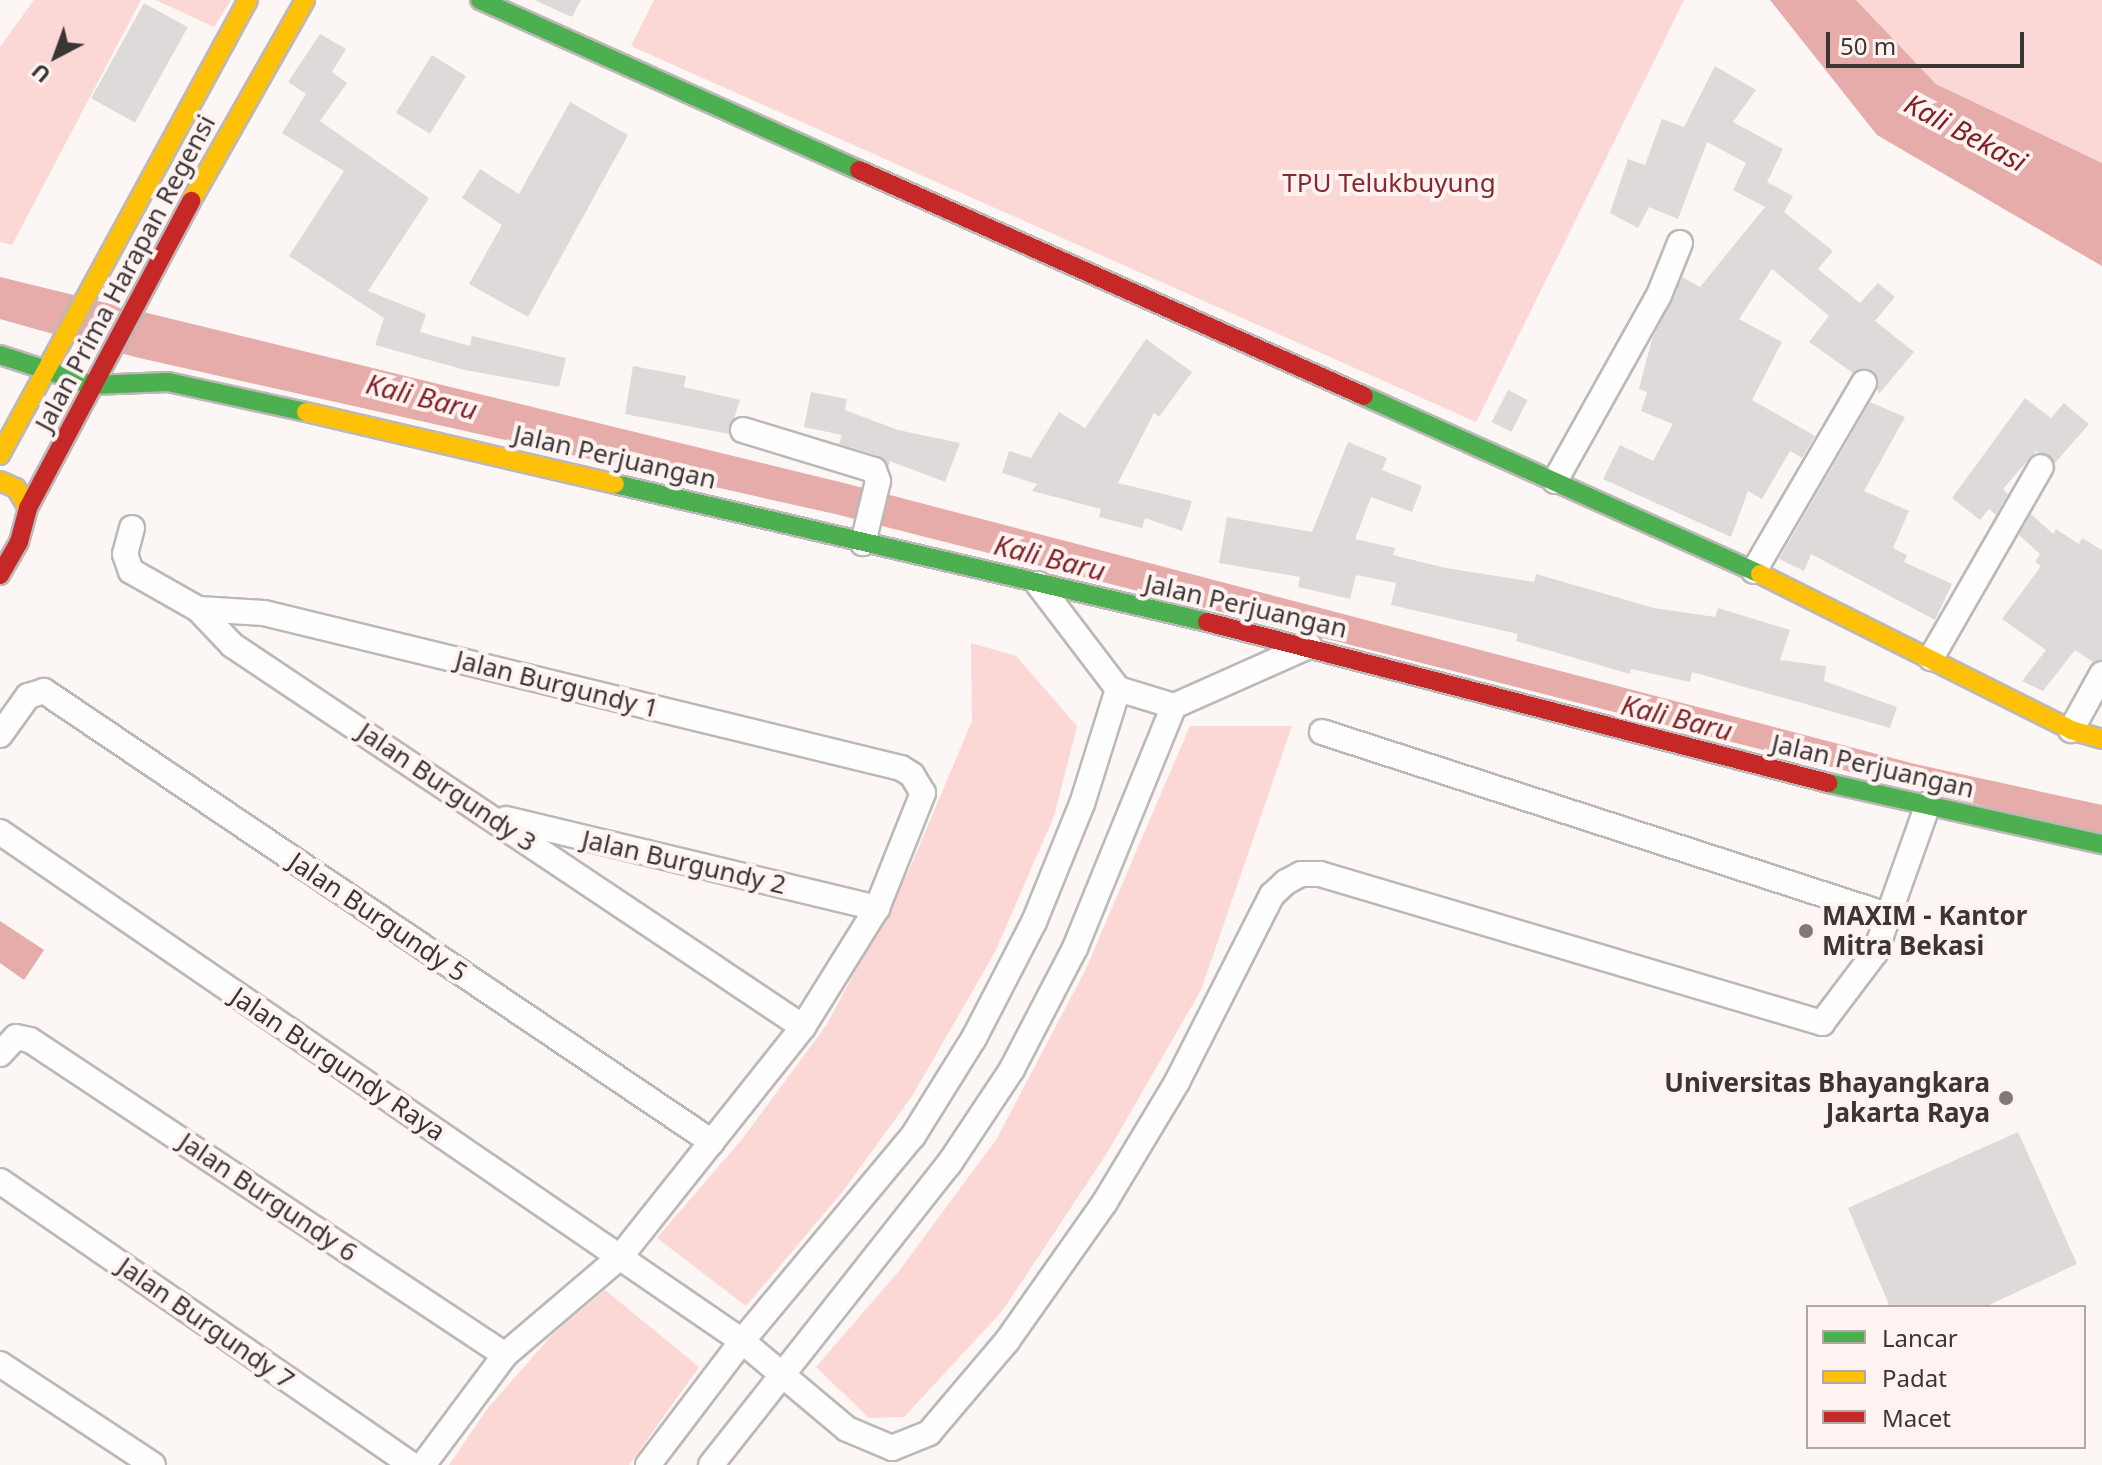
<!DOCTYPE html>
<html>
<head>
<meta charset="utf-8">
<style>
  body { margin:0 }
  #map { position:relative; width:2102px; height:1465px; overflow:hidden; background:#fcf6f5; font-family:"Noto Sans",sans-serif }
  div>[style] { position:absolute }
  .green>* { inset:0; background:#fbd7d5 }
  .water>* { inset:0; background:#e5aca9 }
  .building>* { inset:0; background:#dfdada; transform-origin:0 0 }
  .roads { filter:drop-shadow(2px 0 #bdb8b8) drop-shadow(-2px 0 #bdb8b8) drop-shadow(0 2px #bdb8b8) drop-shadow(0 -2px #bdb8b8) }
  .street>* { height:24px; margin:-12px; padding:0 12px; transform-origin:12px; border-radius:12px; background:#fffefe }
  .fast>* { height:18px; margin:-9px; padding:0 9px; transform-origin:9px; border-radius:9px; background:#4caf50 }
  .slow>* { height:18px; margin:-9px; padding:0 9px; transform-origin:9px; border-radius:9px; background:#ffc107 }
  .jam>* { height:18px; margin:-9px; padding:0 9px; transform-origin:9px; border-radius:9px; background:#c62828 }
  .dots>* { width:22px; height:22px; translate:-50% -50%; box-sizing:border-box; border:4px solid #fff3f2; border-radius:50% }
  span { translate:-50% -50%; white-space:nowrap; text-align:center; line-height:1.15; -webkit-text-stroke:8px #fff3f2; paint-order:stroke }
  .park-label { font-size:26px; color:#87292e }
  .street-label { font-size:26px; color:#3b3636 }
  .poi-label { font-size:26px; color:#3b3636; font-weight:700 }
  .left { translate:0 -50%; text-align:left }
  .right { translate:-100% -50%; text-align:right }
  .water-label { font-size:28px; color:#7f2227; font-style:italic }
  .legend { position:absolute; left:1806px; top:1305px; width:280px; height:144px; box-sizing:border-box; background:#fff3f2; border:2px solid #b1a7a7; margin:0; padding:10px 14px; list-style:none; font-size:24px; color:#3b3636 }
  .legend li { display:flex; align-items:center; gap:16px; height:40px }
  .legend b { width:40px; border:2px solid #b1a7a7 }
  .north { position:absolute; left:16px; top:16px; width:80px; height:80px; -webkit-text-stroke:6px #fff3f2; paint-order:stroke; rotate:221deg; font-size:22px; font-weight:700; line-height:32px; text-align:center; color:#3b3636 }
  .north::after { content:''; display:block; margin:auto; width:28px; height:36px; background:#3b3636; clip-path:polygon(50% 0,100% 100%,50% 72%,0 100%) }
  .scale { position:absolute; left:1826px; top:32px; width:198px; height:36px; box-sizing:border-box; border:4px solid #3b3636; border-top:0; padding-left:10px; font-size:24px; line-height:28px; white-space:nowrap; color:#3b3636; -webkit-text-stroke:6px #fff3f2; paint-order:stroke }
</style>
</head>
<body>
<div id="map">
  <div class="green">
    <i style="clip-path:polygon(34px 0,141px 0,12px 245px,0 242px,0 47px)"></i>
    <i style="clip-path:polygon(156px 0,231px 0,214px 27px)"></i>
    <i style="clip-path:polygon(654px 0,1684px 0,1476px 422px,631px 46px)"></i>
    <i style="clip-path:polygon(1856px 0,2102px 0,2102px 163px,1936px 84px)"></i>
    <i style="clip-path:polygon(971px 643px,1016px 656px,1077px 726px,1054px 816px,995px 952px,912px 1096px,843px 1191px,746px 1306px,657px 1238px,743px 1138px,826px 1026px,910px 868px,972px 721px)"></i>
    <i style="clip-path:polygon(1190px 726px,1292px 726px,1201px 990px,1107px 1153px,1003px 1310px,904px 1417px,869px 1418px,816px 1367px,899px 1271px,996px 1140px,1085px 971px)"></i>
    <i style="clip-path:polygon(605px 1290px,699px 1367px,629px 1465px,449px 1465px,488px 1408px,553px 1334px)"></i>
  </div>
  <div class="water">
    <i style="clip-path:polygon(1770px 0,1856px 0,1936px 84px,2102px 163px,2102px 266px,1877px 135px)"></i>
    <i style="clip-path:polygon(0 277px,848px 484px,1915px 764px,2102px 805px,2102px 836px,835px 514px,135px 357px,0 319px)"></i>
    <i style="clip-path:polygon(0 921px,44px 950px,24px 980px,0 963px)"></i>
  </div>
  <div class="building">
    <i style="clip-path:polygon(534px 0,581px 0,572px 17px)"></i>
    <i style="left:144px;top:3px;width:50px;height:109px;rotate:29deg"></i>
    <i style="clip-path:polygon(320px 34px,346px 49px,332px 72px,347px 83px,320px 121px,429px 198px,368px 291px,426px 314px,420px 332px,470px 346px,472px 336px,566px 358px,559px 387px,465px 370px,375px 345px,384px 318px,289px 256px,344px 171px,282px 133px,306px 94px,288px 82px)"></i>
    <i style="left:432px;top:55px;width:40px;height:68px;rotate:32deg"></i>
    <i style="clip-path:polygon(1715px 66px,1756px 90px,1733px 122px,1783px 149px,1767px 182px,1793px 196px,1784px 212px,1833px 251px,1818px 269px,1860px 303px,1878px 283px,1895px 297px,1875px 321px,1914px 352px,1879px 394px,1872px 371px,1853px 373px,1809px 342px,1829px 316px,1772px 269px,1739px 319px,1782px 342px,1752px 400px,1815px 436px,1802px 458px,1790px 451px,1762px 499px,1748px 491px,1731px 537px,1603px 479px,1620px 445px,1653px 461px,1673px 424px,1641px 411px,1647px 392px,1639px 389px,1652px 339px,1682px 277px,1700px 287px,1765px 207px,1733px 190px,1746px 163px,1707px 142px,1678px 219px,1649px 207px,1638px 228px,1610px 213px,1628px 159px,1645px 165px,1662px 119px,1684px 127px)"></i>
    <i style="clip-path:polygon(570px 102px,628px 135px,528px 317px,469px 284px,502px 225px,462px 198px,480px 169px,519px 194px)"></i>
    <i style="clip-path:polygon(1146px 339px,1192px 372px,1159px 417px,1154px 413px,1118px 483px,1192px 501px,1182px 531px,1145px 518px,1142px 528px,1099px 517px,1101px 509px,1032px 491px,1037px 484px,1002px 473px,1009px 451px,1031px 458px,1059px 412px,1085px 428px)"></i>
    <i style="clip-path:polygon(633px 366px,686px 376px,684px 387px,740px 400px,729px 434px,625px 414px)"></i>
    <i style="left:1508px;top:390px;width:22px;height:36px;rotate:27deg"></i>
    <i style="clip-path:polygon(811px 392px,847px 399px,845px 410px,898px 430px,960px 443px,945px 482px,890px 461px,889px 466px,879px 456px,839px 444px,842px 435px,804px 427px)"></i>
    <i style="clip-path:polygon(2025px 398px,2051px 418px,2064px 403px,2089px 424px,2055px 463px,2036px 451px,2003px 489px,2008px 494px,1996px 515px,1989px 509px,1980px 520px,1952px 498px)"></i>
    <i style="clip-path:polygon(1870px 402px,1905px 417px,1864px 491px,1909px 511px,1893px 548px,1907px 555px,1904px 562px,1952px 584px,1935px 620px,1811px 554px,1804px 571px,1779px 559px)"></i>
    <i style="clip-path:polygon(1348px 442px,1387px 458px,1382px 470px,1422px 486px,1412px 512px,1371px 497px,1355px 539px,1395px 548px,1393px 555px,1446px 568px,1534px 582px,1536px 574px,1654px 608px,1715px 617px,1718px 608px,1790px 630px,1780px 660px,1826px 666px,1824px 681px,1897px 707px,1890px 728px,1692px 672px,1690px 682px,1631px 669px,1630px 674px,1516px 641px,1518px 634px,1391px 605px,1396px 583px,1356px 575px,1350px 599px,1298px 587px,1300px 577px,1219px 563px,1227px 517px,1312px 532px)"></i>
    <i style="clip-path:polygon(2031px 514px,2053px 534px,2056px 529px,2079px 544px,2082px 538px,2102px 550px,2102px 659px,2093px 662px,2075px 650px,2043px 691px,2022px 681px,2046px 650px,2002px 619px,2041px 566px,2035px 562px,2040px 554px,2019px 535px)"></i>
    <i style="clip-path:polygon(2018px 1132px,2077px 1264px,1985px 1307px,1890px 1307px,1848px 1208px)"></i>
  </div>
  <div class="roads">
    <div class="street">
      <i style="left:743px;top:430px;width:137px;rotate:17deg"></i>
      <i style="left:874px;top:470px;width:12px;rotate:70deg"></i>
      <i style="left:878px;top:481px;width:64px;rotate:103.6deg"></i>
      <i style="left:1555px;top:481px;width:213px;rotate:-60.8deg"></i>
      <i style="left:1659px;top:295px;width:56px;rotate:-68deg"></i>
      <i style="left:132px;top:528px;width:27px;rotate:105deg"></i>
      <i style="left:125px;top:554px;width:18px;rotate:71deg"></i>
      <i style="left:131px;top:571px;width:77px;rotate:29.6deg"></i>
      <i style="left:198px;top:609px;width:50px;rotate:46.6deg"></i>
      <i style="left:232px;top:645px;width:687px;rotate:33.78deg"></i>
      <i style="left:1754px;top:571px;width:218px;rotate:-59.7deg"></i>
      <i style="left:198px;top:609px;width:66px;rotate:3.5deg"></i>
      <i style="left:264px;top:613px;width:656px;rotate:13.68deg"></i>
      <i style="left:901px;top:768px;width:13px;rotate:32deg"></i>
      <i style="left:912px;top:775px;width:21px;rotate:59deg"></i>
      <i style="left:923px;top:793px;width:124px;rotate:111.8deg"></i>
      <i style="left:877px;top:908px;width:140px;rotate:121.9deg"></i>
      <i style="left:803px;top:1027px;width:294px;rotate:128.5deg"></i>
      <i style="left:620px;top:1257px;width:151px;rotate:139.6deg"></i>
      <i style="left:505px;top:1355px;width:137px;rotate:126.7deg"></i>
      <i style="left:1931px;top:658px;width:220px;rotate:-60.1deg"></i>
      <i style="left:1118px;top:689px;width:59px;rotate:16.9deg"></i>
      <i style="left:2071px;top:730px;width:64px;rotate:-61deg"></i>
      <i style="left:1322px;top:732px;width:597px;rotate:17.95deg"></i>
      <i style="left:0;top:735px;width:48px;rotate:-54.3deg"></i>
      <i style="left:28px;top:696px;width:17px;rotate:-17deg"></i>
      <i style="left:44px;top:691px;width:806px;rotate:34.03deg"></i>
      <i style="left:506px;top:819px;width:382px;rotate:13.5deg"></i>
      <i style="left:0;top:832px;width:900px;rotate:34.45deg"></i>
      <i style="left:742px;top:1341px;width:137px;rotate:40deg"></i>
      <i style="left:847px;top:1429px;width:49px;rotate:22.9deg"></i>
      <i style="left:892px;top:1448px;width:40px;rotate:-22deg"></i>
      <i style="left:929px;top:1433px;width:121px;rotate:-49.7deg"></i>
      <i style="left:1007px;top:1341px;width:170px;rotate:-54.8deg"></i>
      <i style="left:1105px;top:1202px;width:140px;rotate:-59deg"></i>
      <i style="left:1177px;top:1082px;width:210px;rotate:-63.1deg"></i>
      <i style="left:1272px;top:895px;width:19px;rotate:-43deg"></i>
      <i style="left:1286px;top:882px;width:17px;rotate:-28deg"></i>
      <i style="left:1301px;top:874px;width:19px"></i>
      <i style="left:1320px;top:874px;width:524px;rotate:16.53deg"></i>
      <i style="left:1822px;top:1023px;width:88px;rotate:-52.9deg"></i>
      <i style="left:1875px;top:953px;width:158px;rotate:-70.4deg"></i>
      <i style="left:0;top:1054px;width:23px;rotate:-47deg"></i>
      <i style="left:16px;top:1037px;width:14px;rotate:12deg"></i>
      <i style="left:30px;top:1040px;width:570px;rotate:33.55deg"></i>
      <i style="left:0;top:1181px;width:500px;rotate:34.58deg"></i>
      <i style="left:0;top:1364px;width:183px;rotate:33.4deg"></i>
      <i style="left:648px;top:1465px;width:156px;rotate:-52.8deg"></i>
      <i style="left:742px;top:1341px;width:267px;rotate:-50.2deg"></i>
      <i style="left:913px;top:1136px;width:115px;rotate:-58.1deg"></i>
      <i style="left:974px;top:1038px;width:131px;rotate:-62.7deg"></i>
      <i style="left:1034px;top:922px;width:127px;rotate:-67.9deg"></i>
      <i style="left:1082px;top:804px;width:121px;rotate:-72.6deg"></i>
      <i style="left:1118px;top:689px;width:132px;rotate:-127.3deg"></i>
      <i style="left:711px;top:1465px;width:384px;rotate:-51.7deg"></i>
      <i style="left:949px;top:1164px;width:114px;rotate:-56.4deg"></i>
      <i style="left:1012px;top:1069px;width:136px;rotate:-62.5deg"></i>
      <i style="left:1075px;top:948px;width:261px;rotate:-67.8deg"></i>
      <i style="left:1174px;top:706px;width:148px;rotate:-24deg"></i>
    </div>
    <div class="fast">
      <i style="left:480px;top:0;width:415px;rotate:24.2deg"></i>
      <i style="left:0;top:355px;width:97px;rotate:18.1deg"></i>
      <i style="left:92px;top:385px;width:76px;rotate:-2.3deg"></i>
      <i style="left:168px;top:382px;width:141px;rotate:12.3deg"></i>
      <i style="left:1364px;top:396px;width:434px;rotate:24.2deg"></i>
      <i style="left:615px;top:484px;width:608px;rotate:13.12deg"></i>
      <i style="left:1828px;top:783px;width:281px;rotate:12.6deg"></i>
    </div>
    <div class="slow">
      <i style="left:191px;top:201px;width:231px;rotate:-60.4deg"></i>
      <i style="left:306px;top:412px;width:317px;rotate:13.1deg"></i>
      <i style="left:0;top:455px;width:518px;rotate:-61.41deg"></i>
      <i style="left:0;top:481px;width:17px;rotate:24deg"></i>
      <i style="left:16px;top:488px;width:23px;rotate:59deg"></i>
      <i style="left:1760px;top:574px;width:348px;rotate:26.6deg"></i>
      <i style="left:2071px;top:730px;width:32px;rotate:16deg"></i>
    </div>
    <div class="jam">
      <i style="left:859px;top:170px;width:553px;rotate:24.11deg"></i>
      <i style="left:0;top:575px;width:38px;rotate:-60deg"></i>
      <i style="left:19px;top:542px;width:35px;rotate:-75deg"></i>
      <i style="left:28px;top:508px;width:348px;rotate:-62deg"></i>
      <i style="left:1207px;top:622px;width:642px;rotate:14.53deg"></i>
    </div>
  </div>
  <div class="dots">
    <i style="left:1806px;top:931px;background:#7f7979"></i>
    <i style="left:2006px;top:1098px;background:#7f7979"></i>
  </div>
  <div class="park-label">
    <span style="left:1389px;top:183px">TPU Telukbuyung</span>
  </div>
  <div class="street-label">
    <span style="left:125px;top:273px;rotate:-62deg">Jalan Prima Harapan Regensi</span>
    <span style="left:615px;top:457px;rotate:13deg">Jalan Perjuangan</span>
    <span style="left:1246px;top:606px;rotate:13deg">Jalan Perjuangan</span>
    <span style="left:557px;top:684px;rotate:14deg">Jalan Burgundy 1</span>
    <span style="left:1873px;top:766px;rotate:13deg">Jalan Perjuangan</span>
    <span style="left:447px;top:787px;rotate:34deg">Jalan Burgundy 3</span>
    <span style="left:684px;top:862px;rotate:13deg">Jalan Burgundy 2</span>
    <span style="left:378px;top:917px;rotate:34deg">Jalan Burgundy 5</span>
    <span style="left:338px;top:1064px;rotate:34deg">Jalan Burgundy Raya</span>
    <span style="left:268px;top:1197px;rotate:34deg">Jalan Burgundy 6</span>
    <span style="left:206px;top:1323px;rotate:35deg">Jalan Burgundy 7</span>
  </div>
  <div class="poi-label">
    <span class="left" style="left:1822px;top:931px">MAXIM - Kantor<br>Mitra Bekasi</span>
    <span class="right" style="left:1990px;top:1098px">Universitas Bhayangkara<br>Jakarta Raya</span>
  </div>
  <div class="water-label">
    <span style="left:1966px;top:132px;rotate:28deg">Kali Bekasi</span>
    <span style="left:422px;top:396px;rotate:14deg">Kali Baru</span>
    <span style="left:1050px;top:557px;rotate:14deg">Kali Baru</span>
    <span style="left:1677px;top:717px;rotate:14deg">Kali Baru</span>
  </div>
  <ul class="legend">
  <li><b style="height:10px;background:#4caf50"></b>Lancar</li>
  <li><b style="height:10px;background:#ffc107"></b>Padat</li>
  <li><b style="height:10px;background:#c62828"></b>Macet</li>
  </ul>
  <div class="north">U</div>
  <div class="scale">50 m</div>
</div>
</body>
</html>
